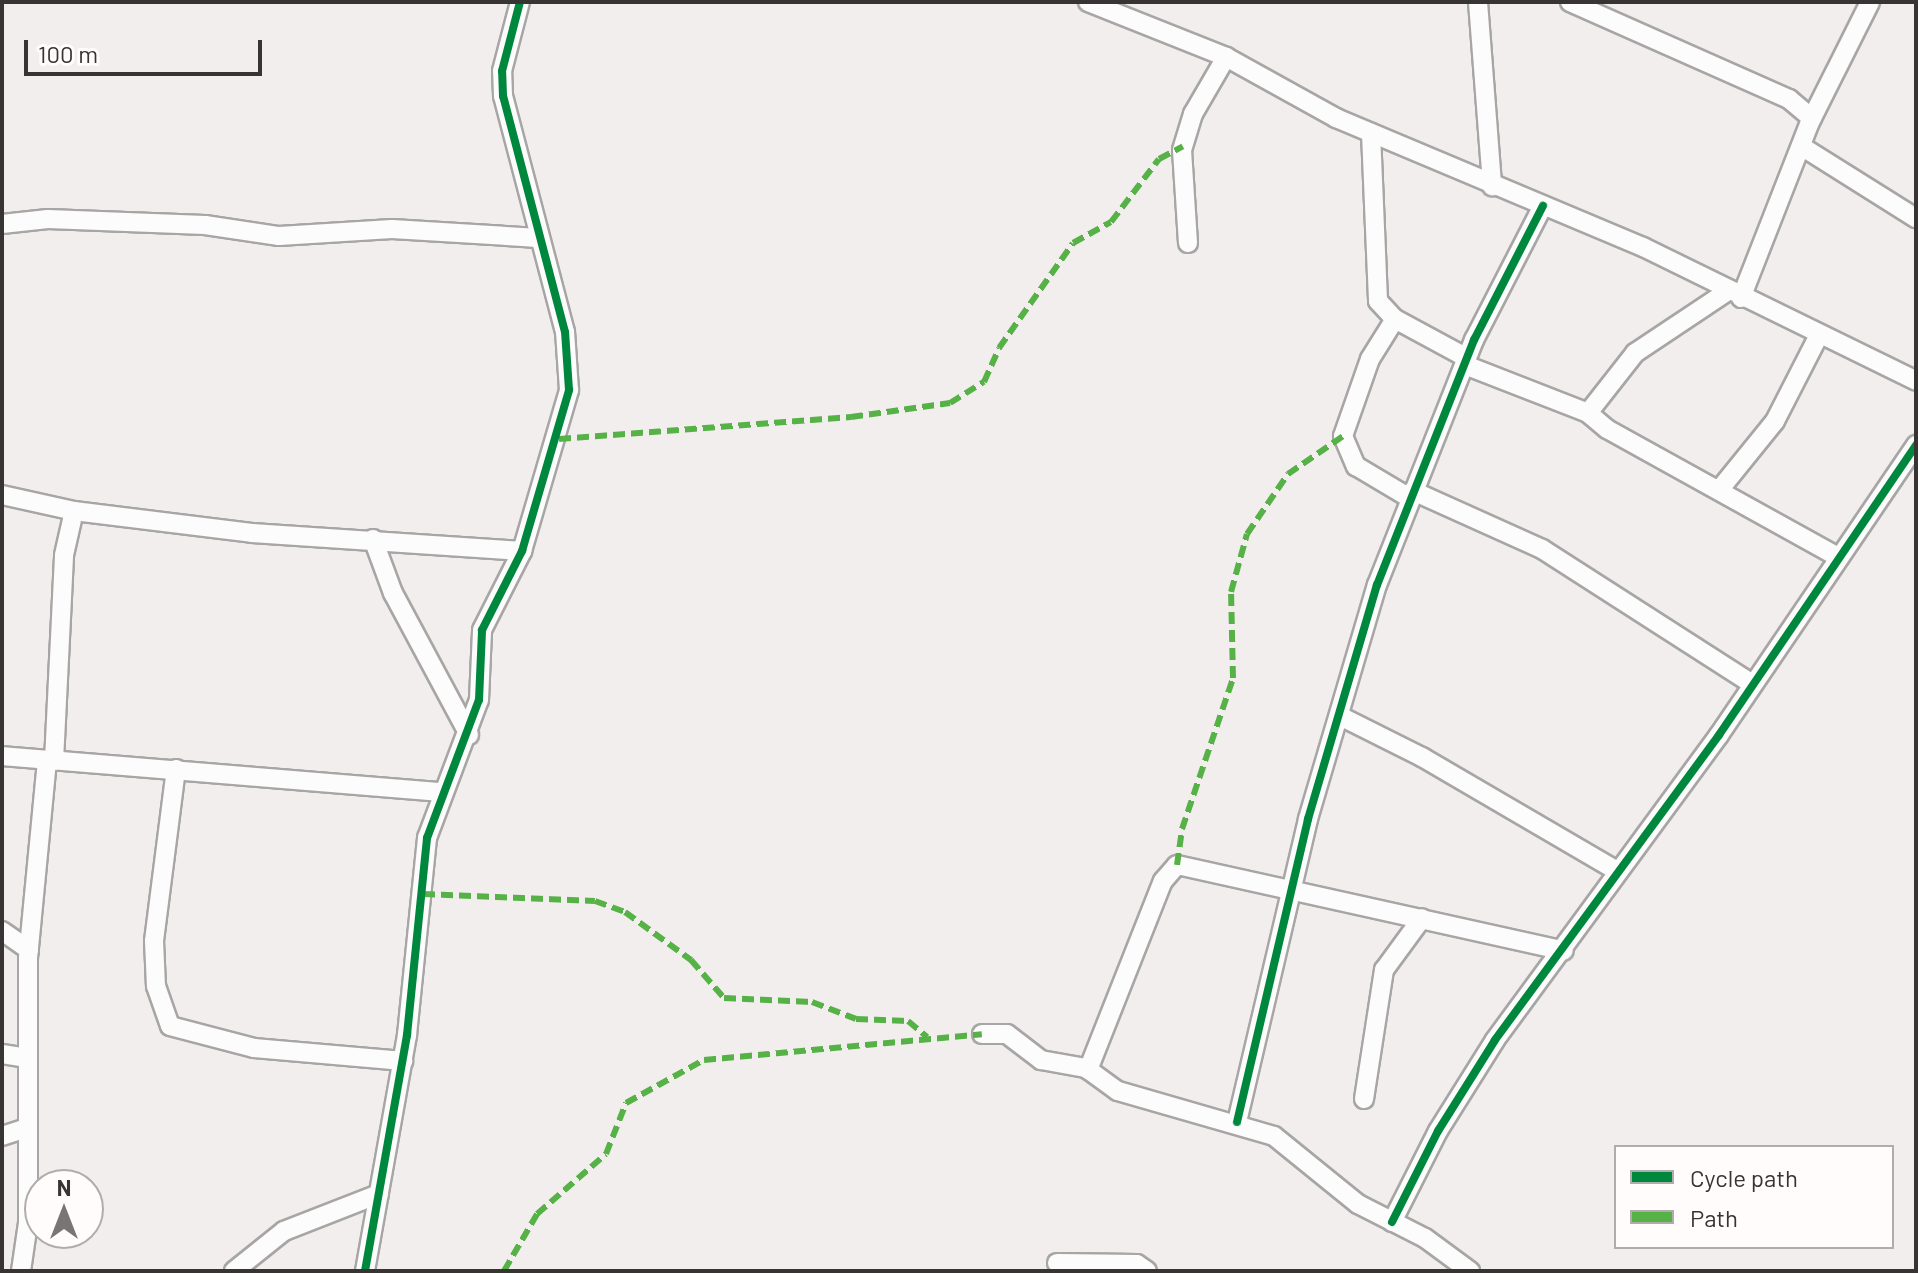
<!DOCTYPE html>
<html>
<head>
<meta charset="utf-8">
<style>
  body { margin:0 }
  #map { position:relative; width:1918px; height:1273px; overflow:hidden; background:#f3eeee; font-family:Barlow,sans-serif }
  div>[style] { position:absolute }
  .roads { filter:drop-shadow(2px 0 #a8a5a5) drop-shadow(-2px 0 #a8a5a5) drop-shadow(0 2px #a8a5a5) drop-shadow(0 -2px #a8a5a5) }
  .minor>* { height:18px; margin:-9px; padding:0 9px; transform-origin:9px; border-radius:9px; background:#fdfcfc }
  .quiet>* { height:6px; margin-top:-3px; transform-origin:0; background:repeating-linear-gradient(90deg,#56b246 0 12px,transparent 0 18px) }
  .cycleway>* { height:8px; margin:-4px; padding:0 4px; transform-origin:4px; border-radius:4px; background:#00873e }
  span { translate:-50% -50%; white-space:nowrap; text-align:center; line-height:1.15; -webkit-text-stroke:8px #fffcfb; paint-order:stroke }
  .frame { position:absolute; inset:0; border:4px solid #373433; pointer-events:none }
  .legend { position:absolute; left:1614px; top:1145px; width:280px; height:104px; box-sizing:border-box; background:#fffcfb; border:2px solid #afacab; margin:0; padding:10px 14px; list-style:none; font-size:24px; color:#373433 }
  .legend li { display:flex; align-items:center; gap:16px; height:40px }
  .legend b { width:40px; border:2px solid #afacab }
  .north { position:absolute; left:24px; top:1169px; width:80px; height:80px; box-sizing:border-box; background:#fffcfb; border:2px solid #afacab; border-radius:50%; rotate:0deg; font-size:22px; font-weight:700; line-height:32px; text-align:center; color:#373433 }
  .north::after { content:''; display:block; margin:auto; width:28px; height:36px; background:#797574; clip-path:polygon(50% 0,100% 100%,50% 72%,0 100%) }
  .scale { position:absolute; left:24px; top:40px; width:238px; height:36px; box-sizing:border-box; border:4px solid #373433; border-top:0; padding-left:10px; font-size:24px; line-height:28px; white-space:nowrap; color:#373433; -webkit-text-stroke:6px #fffcfb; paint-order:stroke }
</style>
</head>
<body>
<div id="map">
  <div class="roads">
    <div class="minor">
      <i style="left:1088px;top:2px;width:149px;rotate:21.7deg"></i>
      <i style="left:1226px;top:57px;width:126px;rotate:29deg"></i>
      <i style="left:1336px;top:118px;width:333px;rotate:22.8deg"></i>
      <i style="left:1643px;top:247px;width:304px;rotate:26.1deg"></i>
      <i style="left:1478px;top:2px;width:185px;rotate:85.6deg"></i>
      <i style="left:1570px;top:2px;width:240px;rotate:23.9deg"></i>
      <i style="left:1789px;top:99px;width:30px;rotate:40deg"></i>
      <i style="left:1371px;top:133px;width:168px;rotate:87.6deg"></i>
      <i style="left:1378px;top:301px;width:25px;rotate:47deg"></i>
      <i style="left:1395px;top:319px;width:82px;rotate:28.4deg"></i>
      <i style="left:1801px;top:146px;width:136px;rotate:32.1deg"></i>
      <i style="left:2px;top:224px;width:46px;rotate:-6.2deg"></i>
      <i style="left:48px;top:219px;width:157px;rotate:2.2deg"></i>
      <i style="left:205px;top:225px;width:75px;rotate:8.5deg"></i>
      <i style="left:279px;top:236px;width:113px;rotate:-3.5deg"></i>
      <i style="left:392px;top:229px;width:146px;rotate:3.5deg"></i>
      <i style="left:1188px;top:243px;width:93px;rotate:-93.7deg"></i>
      <i style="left:1182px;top:150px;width:38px;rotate:-73deg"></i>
      <i style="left:1193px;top:114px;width:66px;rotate:-59.9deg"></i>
      <i style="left:1741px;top:298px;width:189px;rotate:-68.6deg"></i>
      <i style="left:1810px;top:122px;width:134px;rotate:-63.4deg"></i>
      <i style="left:1395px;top:319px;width:47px;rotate:122deg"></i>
      <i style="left:1370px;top:359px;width:82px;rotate:109.3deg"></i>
      <i style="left:1343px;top:436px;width:33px;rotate:67deg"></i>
      <i style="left:1356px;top:466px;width:63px;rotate:30.7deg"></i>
      <i style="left:1465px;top:365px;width:132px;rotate:21.3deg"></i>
      <i style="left:1588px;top:413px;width:76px;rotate:-51.9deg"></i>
      <i style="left:1635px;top:353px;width:112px;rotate:-33.7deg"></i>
      <i style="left:1588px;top:413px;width:25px;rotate:40deg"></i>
      <i style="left:1607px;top:429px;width:264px;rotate:29deg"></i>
      <i style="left:1720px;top:489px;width:87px;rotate:-51deg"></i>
      <i style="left:1775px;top:421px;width:97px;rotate:-62.9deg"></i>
      <i style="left:1413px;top:491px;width:141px;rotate:24.2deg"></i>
      <i style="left:1542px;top:549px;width:250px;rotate:32.7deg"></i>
      <i style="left:2px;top:495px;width:74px;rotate:12.5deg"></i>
      <i style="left:74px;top:511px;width:179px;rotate:7deg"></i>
      <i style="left:252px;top:533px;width:271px;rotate:3.8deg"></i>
      <i style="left:373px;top:539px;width:58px;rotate:69.7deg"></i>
      <i style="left:393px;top:593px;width:161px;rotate:61.8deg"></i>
      <i style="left:1340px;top:716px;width:92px;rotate:26.6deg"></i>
      <i style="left:1422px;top:757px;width:224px;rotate:30.3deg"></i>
      <i style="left:2px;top:756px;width:438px;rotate:4.7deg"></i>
      <i style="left:54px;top:761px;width:206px;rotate:-87.2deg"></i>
      <i style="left:64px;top:555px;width:45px;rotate:-77.2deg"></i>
      <i style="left:176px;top:769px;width:173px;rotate:97.3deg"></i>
      <i style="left:154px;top:941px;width:45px;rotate:87.5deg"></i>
      <i style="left:156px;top:986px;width:42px;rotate:70.7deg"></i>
      <i style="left:170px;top:1026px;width:87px;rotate:14.7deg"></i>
      <i style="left:254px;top:1048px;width:150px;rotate:5deg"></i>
      <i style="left:2px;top:931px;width:33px;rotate:35deg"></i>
      <i style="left:982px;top:1034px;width:25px"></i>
      <i style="left:1007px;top:1034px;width:43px;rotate:37.4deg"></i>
      <i style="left:1041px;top:1060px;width:46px;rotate:10.1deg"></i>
      <i style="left:1086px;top:1068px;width:39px;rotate:36deg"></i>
      <i style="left:1118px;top:1091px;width:162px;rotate:16.1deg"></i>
      <i style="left:1274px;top:1136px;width:108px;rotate:39deg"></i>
      <i style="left:1358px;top:1204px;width:75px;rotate:26.9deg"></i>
      <i style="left:1425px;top:1238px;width:56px;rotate:36.3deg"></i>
      <i style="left:2px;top:1054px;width:24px;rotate:9deg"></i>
      <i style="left:1088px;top:1070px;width:203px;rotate:-68.4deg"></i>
      <i style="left:1163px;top:881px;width:21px;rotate:-49deg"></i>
      <i style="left:1177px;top:865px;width:396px;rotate:12.5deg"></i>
      <i style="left:1364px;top:1099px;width:131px;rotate:-81.2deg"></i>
      <i style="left:1384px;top:970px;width:64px;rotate:-53.8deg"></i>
      <i style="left:1237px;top:1122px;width:311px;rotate:-76.8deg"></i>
      <i style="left:1308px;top:819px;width:244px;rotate:-73.6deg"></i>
      <i style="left:1377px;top:585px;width:264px;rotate:-68.4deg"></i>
      <i style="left:1474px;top:340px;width:151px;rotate:-62.8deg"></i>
      <i style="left:2px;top:1136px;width:25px;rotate:-18deg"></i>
      <i style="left:1392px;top:1222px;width:102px;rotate:-63.2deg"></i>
      <i style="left:1438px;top:1131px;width:107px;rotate:-57.9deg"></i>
      <i style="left:1495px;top:1040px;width:378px;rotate:-53.7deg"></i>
      <i style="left:1719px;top:735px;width:351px;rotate:-55.8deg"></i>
      <i style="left:1057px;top:1263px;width:80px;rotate:0.7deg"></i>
      <i style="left:1137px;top:1264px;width:12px;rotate:35deg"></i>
      <i style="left:21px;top:1271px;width:49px;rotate:-81.7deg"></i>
      <i style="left:28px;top:1223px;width:265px;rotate:-90deg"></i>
      <i style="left:28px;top:958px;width:199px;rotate:-84.5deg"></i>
      <i style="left:234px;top:1271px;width:64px;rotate:-38.7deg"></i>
      <i style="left:284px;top:1231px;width:102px;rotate:-21.3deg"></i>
      <i style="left:365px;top:1271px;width:240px;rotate:-79.9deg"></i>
      <i style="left:407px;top:1035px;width:198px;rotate:-84.2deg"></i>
      <i style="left:427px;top:838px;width:147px;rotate:-69.4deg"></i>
      <i style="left:479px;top:700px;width:70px;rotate:-87.5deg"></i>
      <i style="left:482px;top:630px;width:89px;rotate:-63.1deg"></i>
      <i style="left:522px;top:551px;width:168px;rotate:-73.7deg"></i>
      <i style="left:569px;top:390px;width:58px;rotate:-93.9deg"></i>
      <i style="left:565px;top:332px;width:244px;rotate:-104.7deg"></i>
      <i style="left:503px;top:96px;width:25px;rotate:-92deg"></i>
      <i style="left:502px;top:71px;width:71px;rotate:-75.4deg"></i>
    </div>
  </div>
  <div class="quiet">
    <i style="left:559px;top:439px;width:293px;rotate:-4.3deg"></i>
    <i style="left:851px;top:417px;width:100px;rotate:-8deg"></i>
    <i style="left:950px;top:403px;width:40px;rotate:-32deg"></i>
    <i style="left:984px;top:382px;width:37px;rotate:-66deg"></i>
    <i style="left:999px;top:348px;width:128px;rotate:-54.8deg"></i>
    <i style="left:1073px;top:243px;width:43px;rotate:-28.9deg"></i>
    <i style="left:1111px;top:222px;width:79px;rotate:-52.7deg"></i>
    <i style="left:1159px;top:159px;width:27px;rotate:-28deg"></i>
    <i style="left:1177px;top:865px;width:36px;rotate:-82deg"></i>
    <i style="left:1182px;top:829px;width:159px;rotate:-71.3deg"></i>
    <i style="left:1233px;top:678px;width:86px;rotate:-91.3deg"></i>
    <i style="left:1231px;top:592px;width:60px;rotate:-74.6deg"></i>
    <i style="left:1247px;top:534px;width:73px;rotate:-55.7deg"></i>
    <i style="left:1288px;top:474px;width:67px;rotate:-34.6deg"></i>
    <i style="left:423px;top:894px;width:172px;rotate:2.3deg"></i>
    <i style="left:595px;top:901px;width:32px;rotate:20deg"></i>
    <i style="left:625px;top:912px;width:82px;rotate:36deg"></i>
    <i style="left:691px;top:960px;width:50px;rotate:49deg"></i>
    <i style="left:724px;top:998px;width:88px;rotate:2.6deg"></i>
    <i style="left:812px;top:1002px;width:47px;rotate:21.1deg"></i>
    <i style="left:856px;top:1019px;width:52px;rotate:2.2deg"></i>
    <i style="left:908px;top:1021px;width:25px;rotate:40deg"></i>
    <i style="left:504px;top:1271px;width:66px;rotate:-59.9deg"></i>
    <i style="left:537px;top:1214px;width:91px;rotate:-41deg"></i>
    <i style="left:606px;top:1154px;width:55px;rotate:-68.6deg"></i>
    <i style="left:626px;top:1103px;width:89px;rotate:-28.9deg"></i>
    <i style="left:704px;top:1060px;width:279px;rotate:-5.3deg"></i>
  </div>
  <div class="cycleway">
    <i style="left:1237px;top:1122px;width:311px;rotate:-76.8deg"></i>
    <i style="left:1308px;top:819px;width:244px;rotate:-73.6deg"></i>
    <i style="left:1377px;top:585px;width:264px;rotate:-68.4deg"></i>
    <i style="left:1474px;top:340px;width:151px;rotate:-62.8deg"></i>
    <i style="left:1392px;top:1222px;width:102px;rotate:-63.2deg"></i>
    <i style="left:1438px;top:1131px;width:107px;rotate:-57.9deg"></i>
    <i style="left:1495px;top:1040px;width:378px;rotate:-53.7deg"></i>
    <i style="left:1719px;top:735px;width:351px;rotate:-55.8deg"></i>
    <i style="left:365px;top:1271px;width:240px;rotate:-79.9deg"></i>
    <i style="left:407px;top:1035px;width:198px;rotate:-84.2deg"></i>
    <i style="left:427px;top:838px;width:147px;rotate:-69.4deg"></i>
    <i style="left:479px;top:700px;width:70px;rotate:-87.5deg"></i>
    <i style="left:482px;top:630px;width:89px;rotate:-63.1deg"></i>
    <i style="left:522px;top:551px;width:168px;rotate:-73.7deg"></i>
    <i style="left:569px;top:390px;width:58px;rotate:-93.9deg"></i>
    <i style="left:565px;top:332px;width:244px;rotate:-104.7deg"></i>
    <i style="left:503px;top:96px;width:25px;rotate:-92deg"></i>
    <i style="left:502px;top:71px;width:71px;rotate:-75.4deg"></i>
  </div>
  <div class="frame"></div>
  <ul class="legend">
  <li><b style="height:10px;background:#00873e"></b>Cycle path</li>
  <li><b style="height:10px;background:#56b246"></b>Path</li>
  </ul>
  <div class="north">N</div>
  <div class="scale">100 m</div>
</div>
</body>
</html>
